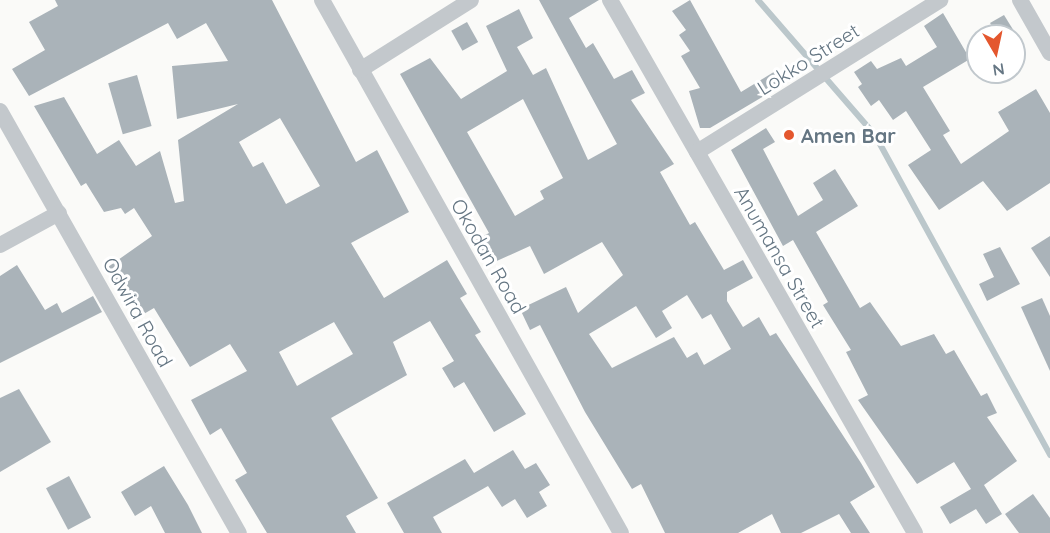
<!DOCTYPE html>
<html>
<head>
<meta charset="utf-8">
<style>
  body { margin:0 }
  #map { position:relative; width:1050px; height:533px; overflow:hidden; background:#fafaf8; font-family:Quicksand,sans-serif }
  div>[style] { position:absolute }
  .stream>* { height:6px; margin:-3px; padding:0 3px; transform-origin:3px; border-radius:3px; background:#bbc7cb }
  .building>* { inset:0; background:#aab3b9; transform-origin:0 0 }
  .street>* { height:16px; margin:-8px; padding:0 8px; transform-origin:8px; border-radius:8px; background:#c3c8cc }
  .dots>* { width:16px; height:16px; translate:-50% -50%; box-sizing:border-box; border:3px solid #fff; border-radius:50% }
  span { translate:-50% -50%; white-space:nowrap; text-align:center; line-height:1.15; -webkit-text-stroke:6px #fff; paint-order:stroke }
  .street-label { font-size:20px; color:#657683 }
  .poi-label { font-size:20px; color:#657683; font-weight:700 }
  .left { translate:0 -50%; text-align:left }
  .north { position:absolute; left:966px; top:24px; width:60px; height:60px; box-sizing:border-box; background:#fff; border:2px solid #c1c8cd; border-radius:50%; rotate:171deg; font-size:16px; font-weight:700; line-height:24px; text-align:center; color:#657683 }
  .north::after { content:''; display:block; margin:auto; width:21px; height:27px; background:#e4572e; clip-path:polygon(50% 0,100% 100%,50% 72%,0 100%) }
</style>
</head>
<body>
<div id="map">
  <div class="stream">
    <i style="left:758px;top:0;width:179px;rotate:49.1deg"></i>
    <i style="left:875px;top:135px;width:365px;rotate:61.3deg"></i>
  </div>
  <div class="building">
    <i style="clip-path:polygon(evenodd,55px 0,272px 0,356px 162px,377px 150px,409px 212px,351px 243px,384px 298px,447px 260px,467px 294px,460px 298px,481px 332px,475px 335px,526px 414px,494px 432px,464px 382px,454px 388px,442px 368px,454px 361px,430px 321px,393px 342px,407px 375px,331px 418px,378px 498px,346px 516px,356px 533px,267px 533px,235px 480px,247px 473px,221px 428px,210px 435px,191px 400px,247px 371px,230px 344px,190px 367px,154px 308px,142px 315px,127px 287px,122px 290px,108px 267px,152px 236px,134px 208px,125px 214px,121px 208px,104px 212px,86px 183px,81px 186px,34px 106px,64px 97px,97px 154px,119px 140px,136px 166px,160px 151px,175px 203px,184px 201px,178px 140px,238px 104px,177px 119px,172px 66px,228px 61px,206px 23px,177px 39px,168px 23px,29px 96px,12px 69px,45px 50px,29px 22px,58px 6px,55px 0,280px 118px,320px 186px,286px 204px,263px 162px,253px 167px,239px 142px,280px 118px,55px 0,334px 322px,353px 354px,297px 386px,279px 352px,334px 322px)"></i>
    <i style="clip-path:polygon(evenodd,539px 0,599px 0,569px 18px,586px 48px,593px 43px,614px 79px,632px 70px,645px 93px,631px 100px,674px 164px,660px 172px,690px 225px,695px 222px,724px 270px,743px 260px,753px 278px,727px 292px,727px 301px,743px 327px,759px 317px,770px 336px,776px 333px,861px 463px,875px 487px,850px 502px,870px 533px,851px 533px,839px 514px,801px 533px,781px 533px,772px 514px,738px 533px,665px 533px,641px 484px,632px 489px,585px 412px,540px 325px,530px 330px,520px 309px,566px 287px,578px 313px,623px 275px,602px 242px,544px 274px,530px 246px,490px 264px,476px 240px,489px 233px,400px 74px,430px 58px,461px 99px,507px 71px,486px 26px,519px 9px,533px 38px,517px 47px,533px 75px,546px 68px,588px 160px,617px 144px,539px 0,523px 99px,563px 178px,540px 191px,544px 199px,515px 216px,467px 132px,523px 99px,539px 0,687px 295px,702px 319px,711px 314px,731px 349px,704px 365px,697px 352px,687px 358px,674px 337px,612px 368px,589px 334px,636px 306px,656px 338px,672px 328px,662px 311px,687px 295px)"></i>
    <i style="clip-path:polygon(690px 0,741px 92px,777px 70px,786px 83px,710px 128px,700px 128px,689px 91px,700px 88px,681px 56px,690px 51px,679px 35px,686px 30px,672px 11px)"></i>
    <i style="clip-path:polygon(943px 13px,970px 59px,923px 87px,950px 131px,943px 135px,961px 164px,1009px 131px,998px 112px,1036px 89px,1050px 113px,1050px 183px,1007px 211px,983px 181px,939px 210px,908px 165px,931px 150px,906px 111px,893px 120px,879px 100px,871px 106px,858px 87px,862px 84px,854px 72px,871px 61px,877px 69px,901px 58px,906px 66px,937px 47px,924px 26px)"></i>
    <i style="clip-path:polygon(1004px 15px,1017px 36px,999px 36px,990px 23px)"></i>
    <i style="left:467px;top:22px;width:23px;height:18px;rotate:61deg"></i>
    <i style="left:137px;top:75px;width:53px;height:30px;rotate:74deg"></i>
    <i style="clip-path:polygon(766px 128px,775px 142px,763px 149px,798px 216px,823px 200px,813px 183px,835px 169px,858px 206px,816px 232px,860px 308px,870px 302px,901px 346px,934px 334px,946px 354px,954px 350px,981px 396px,987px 393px,997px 413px,987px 417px,1017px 461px,984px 485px,1002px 514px,986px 524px,976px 509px,950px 524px,940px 507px,971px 489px,954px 462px,917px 484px,858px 400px,868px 395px,846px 352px,851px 350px,823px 305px,828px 302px,793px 240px,783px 246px,731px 150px)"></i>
    <i style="clip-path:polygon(1050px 236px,1050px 277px,1031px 248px)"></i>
    <i style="clip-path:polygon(1000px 247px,1020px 284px,987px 301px,979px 284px,994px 277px,983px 254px)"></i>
    <i style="clip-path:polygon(17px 265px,45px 310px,57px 303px,62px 313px,93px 296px,102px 312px,0 363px,0 276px)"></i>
    <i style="clip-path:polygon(1042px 298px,1050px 316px,1050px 371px,1021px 307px)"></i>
    <i style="clip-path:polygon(19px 389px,51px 442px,0 472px,0 398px)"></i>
    <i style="clip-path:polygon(513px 450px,525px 469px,536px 463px,550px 485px,539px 492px,547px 506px,527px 518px,515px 499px,502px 507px,488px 486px,433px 517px,442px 533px,404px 533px,387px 503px,465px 459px,474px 473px)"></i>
    <i style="clip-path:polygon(164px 466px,188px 505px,202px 533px,165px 533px,151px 506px,135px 516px,121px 492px)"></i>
    <i style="left:69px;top:476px;width:47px;height:26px;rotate:62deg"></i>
    <i style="clip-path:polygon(1033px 494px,1050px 518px,1050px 533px,1019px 533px,1005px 514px)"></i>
  </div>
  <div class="street">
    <i style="left:322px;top:0;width:611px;rotate:60.71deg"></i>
    <i style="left:610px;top:0;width:614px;rotate:60.22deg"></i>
    <i style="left:1020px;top:0;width:61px;rotate:60.5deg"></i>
    <i style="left:360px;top:70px;width:131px;rotate:-32.2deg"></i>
    <i style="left:0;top:111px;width:485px;rotate:60.5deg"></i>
    <i style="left:697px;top:152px;width:287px;rotate:-32deg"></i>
    <i style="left:0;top:245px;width:67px;rotate:-28.5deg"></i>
  </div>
  <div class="dots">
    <i style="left:789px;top:135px;background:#e4572e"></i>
  </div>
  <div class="street-label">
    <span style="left:808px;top:59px;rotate:-32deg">Lokko Street</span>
    <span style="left:489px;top:256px;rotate:60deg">Okodan Road</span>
    <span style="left:780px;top:257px;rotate:60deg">Anumansa Street</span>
    <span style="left:138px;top:312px;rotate:61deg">Odwira Road</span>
  </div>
  <div class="poi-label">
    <span class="left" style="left:801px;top:135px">Amen Bar</span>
  </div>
  <div class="north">N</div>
</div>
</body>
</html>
